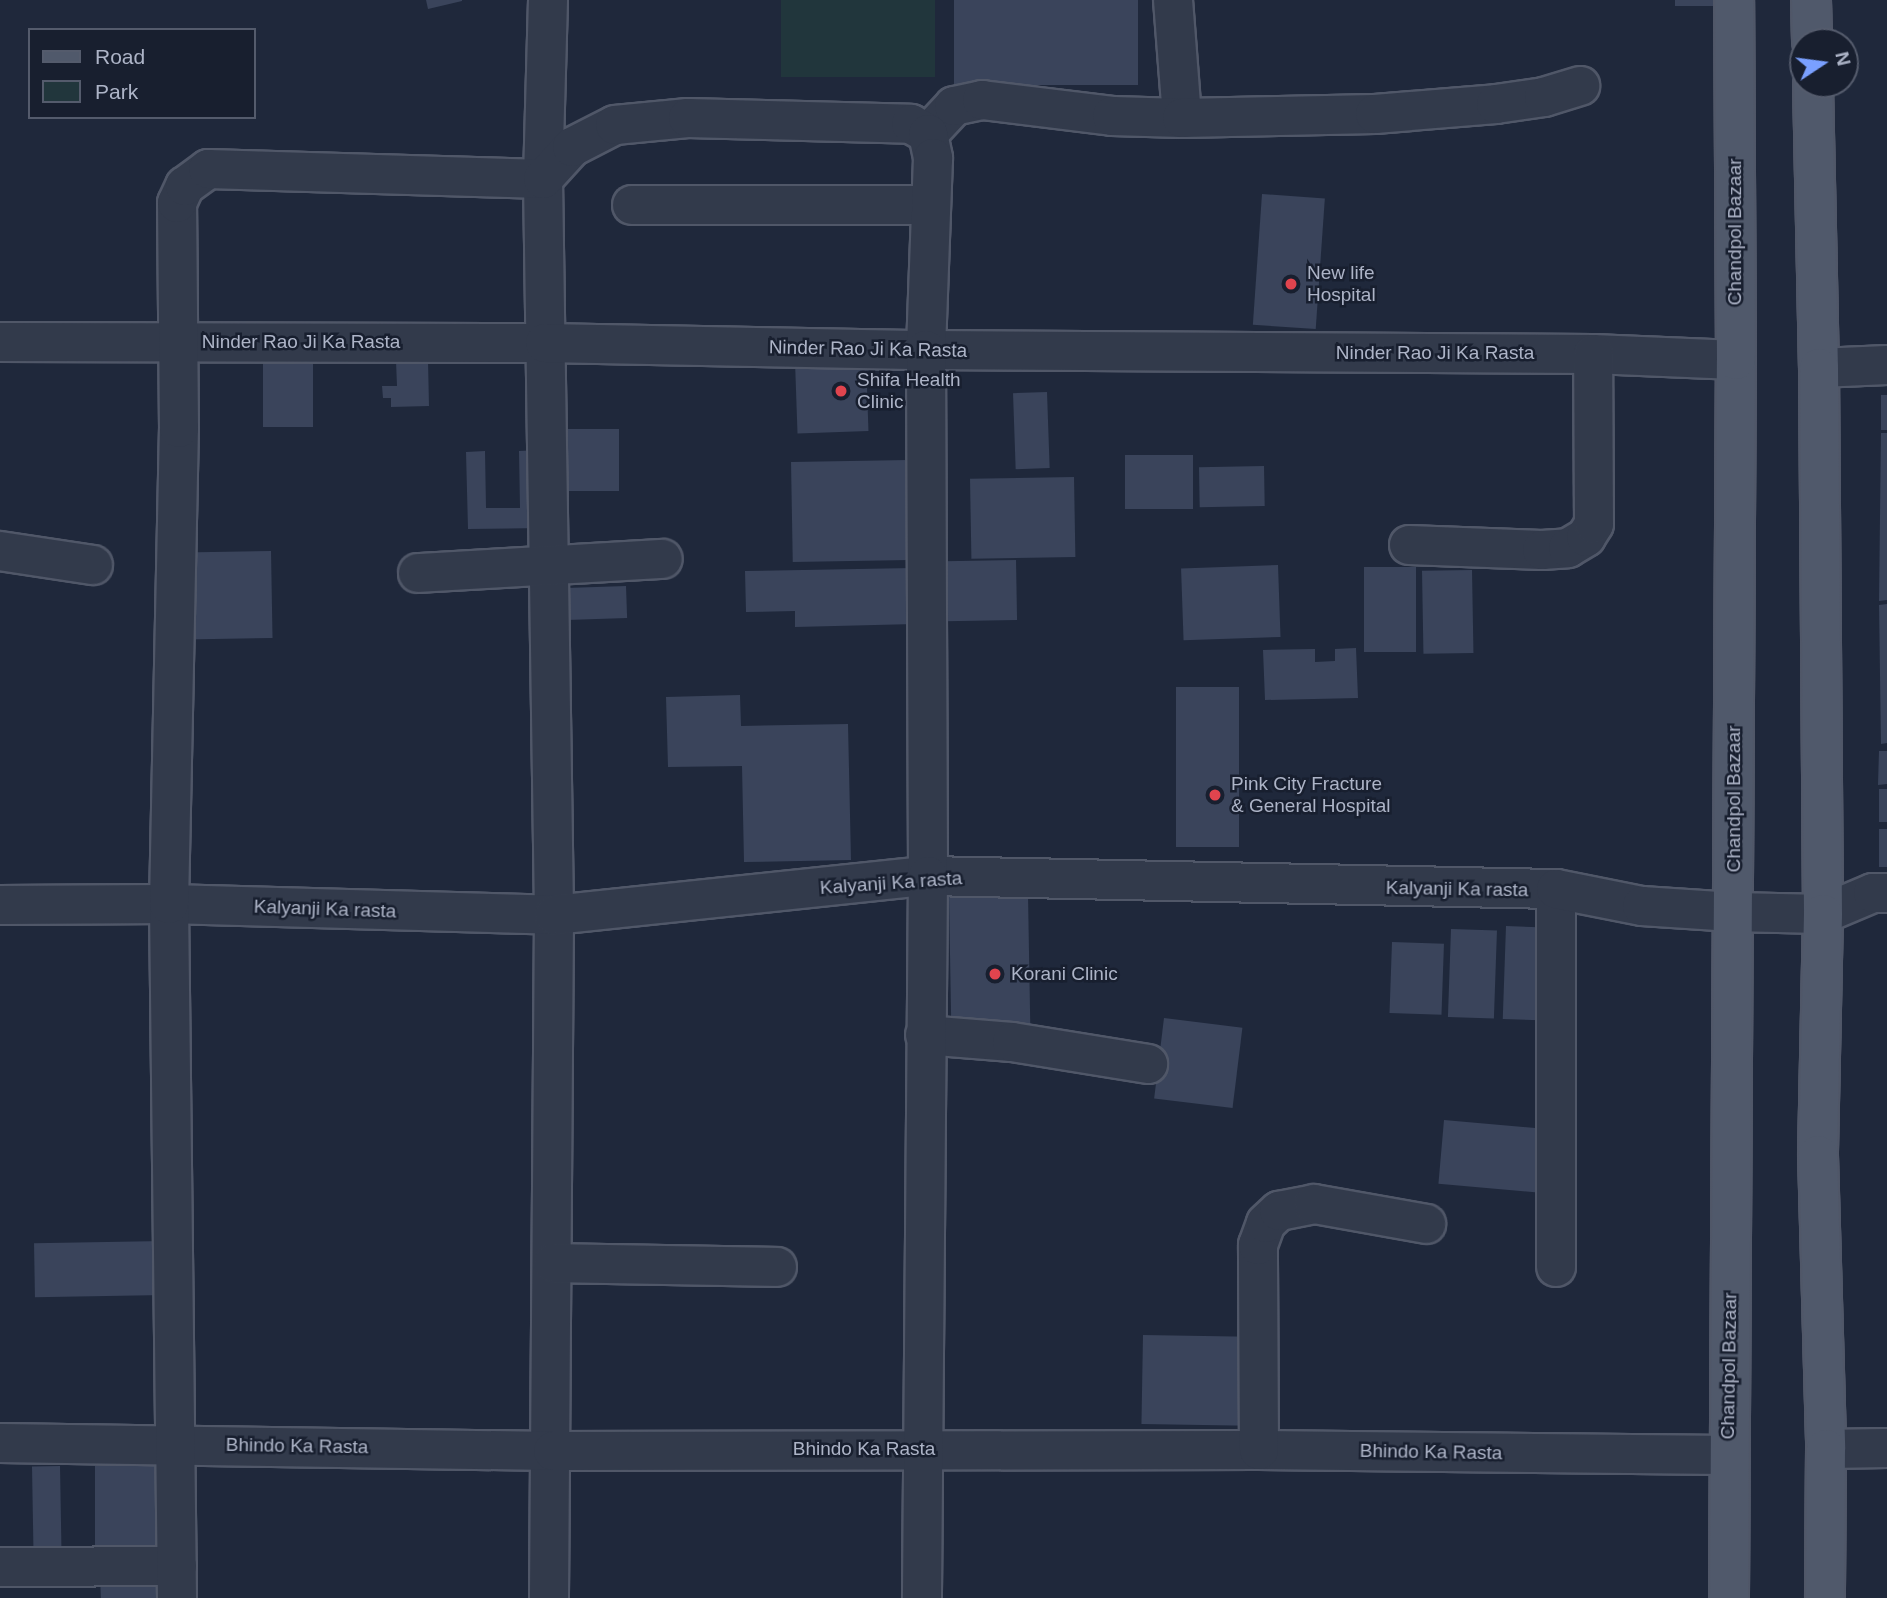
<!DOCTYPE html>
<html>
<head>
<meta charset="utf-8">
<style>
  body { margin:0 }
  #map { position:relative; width:1887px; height:1598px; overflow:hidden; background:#1f283b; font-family:Arial,sans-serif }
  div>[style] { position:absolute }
  .green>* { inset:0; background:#21363c; transform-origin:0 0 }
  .building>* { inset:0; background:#3a445b; transform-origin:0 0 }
  .roads { filter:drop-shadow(2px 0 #505768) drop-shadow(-2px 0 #505768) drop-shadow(0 2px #505768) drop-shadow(0 -2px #505768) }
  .street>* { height:38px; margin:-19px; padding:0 19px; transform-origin:19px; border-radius:19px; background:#323a4b }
  .primary>* { height:38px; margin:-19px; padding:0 19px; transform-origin:19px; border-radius:19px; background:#50596b }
  .dots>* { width:19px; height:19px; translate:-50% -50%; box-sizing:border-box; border:4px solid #181f2f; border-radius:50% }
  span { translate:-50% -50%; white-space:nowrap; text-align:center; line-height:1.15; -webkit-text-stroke:5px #181f2f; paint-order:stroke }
  .street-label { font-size:19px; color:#adb4c7 }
  .poi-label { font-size:19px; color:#adb4c7 }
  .left { translate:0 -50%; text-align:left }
  .legend { position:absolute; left:28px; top:28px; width:228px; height:91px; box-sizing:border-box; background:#181f2f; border:2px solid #545b6c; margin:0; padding:9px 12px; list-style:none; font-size:21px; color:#adb4c7 }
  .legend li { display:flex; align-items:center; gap:14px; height:35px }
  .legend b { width:35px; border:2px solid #545b6c }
  .north { position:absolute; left:1789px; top:28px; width:70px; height:70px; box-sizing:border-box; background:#181f2f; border:2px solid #545b6c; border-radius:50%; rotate:77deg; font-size:19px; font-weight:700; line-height:28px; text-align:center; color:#adb4c7 }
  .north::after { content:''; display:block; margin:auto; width:24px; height:32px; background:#7aa0ff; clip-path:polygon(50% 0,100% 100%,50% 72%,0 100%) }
</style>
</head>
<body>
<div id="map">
  <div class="green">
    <i style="left:781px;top:0;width:154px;height:77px"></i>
  </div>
  <div class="building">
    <i style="clip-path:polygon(426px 0,462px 0,462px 1px,428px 9px)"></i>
    <i style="left:954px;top:0;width:184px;height:85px"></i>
    <i style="left:1675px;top:0;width:42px;height:6px"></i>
    <i style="left:1262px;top:194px;width:63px;height:131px;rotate:4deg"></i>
    <i style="left:263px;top:350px;width:50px;height:77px"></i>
    <i style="clip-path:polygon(428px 360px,429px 406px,391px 407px,391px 398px,383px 398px,382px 386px,397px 386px,396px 361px)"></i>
    <i style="left:866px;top:360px;width:71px;height:71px;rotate:88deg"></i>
    <i style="left:1047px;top:392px;width:76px;height:34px;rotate:88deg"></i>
    <i style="left:1881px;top:395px;width:6px;height:35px"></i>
    <i style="left:556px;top:429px;width:63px;height:62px"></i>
    <i style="clip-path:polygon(1881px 433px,1887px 433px,1887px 600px,1879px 601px)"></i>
    <i style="clip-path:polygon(540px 450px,541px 528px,468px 529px,466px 452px,485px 451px,486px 508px,520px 508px,519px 451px)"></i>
    <i style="left:1193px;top:455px;width:54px;height:68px;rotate:90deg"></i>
    <i style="left:908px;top:460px;width:100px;height:117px;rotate:89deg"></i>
    <i style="left:1264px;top:466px;width:40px;height:65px;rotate:89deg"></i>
    <i style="left:1074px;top:477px;width:80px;height:104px;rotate:89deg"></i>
    <i style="left:271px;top:551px;width:87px;height:88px;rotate:89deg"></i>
    <i style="left:1016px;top:560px;width:60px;height:86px;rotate:89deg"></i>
    <i style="left:1278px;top:565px;width:72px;height:97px;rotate:88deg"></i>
    <i style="left:1364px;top:567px;width:52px;height:85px"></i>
    <i style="clip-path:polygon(913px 568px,915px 624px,795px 627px,795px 611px,746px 612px,745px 571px)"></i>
    <i style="left:1472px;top:570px;width:83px;height:50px;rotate:89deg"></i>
    <i style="left:626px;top:586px;width:32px;height:68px;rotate:88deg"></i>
    <i style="clip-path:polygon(1887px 604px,1887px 743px,1881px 744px,1879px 605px)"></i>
    <i style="clip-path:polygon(1356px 648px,1358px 698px,1265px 700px,1263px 650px,1315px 649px,1315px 662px,1335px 661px,1335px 649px)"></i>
    <i style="left:1176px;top:687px;width:63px;height:160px"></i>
    <i style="clip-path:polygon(740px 695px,741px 726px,848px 724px,851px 860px,744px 862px,742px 766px,668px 767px,666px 697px)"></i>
    <i style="clip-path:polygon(1879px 751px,1887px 751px,1887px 784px,1878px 785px)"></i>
    <i style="left:1879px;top:789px;width:8px;height:33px"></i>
    <i style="left:1887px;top:829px;width:38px;height:8px;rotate:90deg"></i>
    <i style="left:1028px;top:895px;width:129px;height:79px;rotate:89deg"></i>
    <i style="left:1506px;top:926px;width:47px;height:93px;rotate:2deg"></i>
    <i style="left:1451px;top:929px;width:46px;height:88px;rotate:2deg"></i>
    <i style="left:1392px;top:942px;width:52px;height:71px;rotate:2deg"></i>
    <i style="left:1164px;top:1018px;width:79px;height:81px;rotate:7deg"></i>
    <i style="left:1444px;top:1120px;width:105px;height:64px;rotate:5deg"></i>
    <i style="left:164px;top:1241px;width:54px;height:130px;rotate:89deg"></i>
    <i style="left:1143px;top:1335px;width:107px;height:89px;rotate:1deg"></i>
    <i style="left:60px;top:1466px;width:95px;height:28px;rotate:89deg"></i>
    <i style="left:95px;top:1466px;width:67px;height:95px"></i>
    <i style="left:164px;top:1572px;width:26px;height:64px;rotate:88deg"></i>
  </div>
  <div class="roads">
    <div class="street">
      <i style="left:548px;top:0;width:179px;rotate:91.6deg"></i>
      <i style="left:543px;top:179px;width:736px;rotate:89.14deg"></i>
      <i style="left:554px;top:915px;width:683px;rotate:90.42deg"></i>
      <i style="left:1173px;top:0;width:118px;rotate:85.6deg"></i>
      <i style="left:928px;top:134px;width:38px;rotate:-47deg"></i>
      <i style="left:954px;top:106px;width:29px;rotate:-12deg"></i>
      <i style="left:982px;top:100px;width:131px;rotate:7deg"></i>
      <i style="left:1112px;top:116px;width:70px;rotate:1.6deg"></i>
      <i style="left:1182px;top:118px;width:193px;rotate:-1.2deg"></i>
      <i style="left:1375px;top:114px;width:121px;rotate:-4.7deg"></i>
      <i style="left:1496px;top:104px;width:49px;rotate:-8.3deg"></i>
      <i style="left:1544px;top:97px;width:38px;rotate:-17deg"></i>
      <i style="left:632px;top:205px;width:299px"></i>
      <i style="left:0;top:342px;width:545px;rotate:0.11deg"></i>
      <i style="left:545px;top:343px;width:381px;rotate:1.1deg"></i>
      <i style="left:926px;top:350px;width:667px;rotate:0.34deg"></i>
      <i style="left:1593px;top:354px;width:143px;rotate:2.4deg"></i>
      <i style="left:1819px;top:368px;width:68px;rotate:-2.5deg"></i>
      <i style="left:1409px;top:545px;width:133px;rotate:2.2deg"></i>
      <i style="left:1542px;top:550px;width:26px;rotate:-4deg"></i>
      <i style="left:1568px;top:548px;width:21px;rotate:-31deg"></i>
      <i style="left:1586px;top:537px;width:15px;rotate:-58deg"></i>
      <i style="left:1594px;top:524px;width:170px;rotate:-90.3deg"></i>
      <i style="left:0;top:551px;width:94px;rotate:8.6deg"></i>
      <i style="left:418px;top:573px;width:245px;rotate:-3.3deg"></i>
      <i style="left:1556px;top:889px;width:378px;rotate:90deg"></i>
      <i style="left:0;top:905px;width:169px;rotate:-0.3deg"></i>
      <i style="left:169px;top:904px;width:385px;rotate:1.6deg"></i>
      <i style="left:554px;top:915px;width:376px;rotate:-6deg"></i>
      <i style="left:928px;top:876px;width:628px;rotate:1.19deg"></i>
      <i style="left:1556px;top:889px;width:88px;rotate:11.2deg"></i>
      <i style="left:1642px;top:906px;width:91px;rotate:3.8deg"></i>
      <i style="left:1733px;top:912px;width:90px;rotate:1.3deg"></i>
      <i style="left:1823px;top:914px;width:54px;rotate:-22.8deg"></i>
      <i style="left:1873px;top:893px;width:14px"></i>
      <i style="left:925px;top:1035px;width:87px;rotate:4.6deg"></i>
      <i style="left:1012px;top:1042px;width:138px;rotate:9.2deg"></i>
      <i style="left:553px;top:1263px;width:224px;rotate:1deg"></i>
      <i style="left:0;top:1443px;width:553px;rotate:0.83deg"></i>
      <i style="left:553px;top:1451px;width:706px;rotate:-0.08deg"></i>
      <i style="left:1259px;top:1450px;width:469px;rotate:0.6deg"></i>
      <i style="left:1826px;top:1449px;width:61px;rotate:-0.9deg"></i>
      <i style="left:1259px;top:1450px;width:205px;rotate:-90.3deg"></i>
      <i style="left:1258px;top:1245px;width:23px;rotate:-70deg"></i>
      <i style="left:1266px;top:1223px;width:18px;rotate:-43deg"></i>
      <i style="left:1279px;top:1211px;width:36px;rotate:-11deg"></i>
      <i style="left:1314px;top:1204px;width:114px;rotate:10.1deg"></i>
      <i style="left:0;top:1567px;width:177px;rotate:-0.3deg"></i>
      <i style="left:177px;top:1598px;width:694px;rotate:-90.66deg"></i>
      <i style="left:169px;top:904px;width:476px;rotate:-88.8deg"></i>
      <i style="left:179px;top:428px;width:225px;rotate:-90.5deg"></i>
      <i style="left:177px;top:203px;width:19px;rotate:-65deg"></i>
      <i style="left:185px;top:186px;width:29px;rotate:-36deg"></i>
      <i style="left:208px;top:169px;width:335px;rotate:1.7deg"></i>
      <i style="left:543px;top:179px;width:43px;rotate:-47.8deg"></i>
      <i style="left:572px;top:147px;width:48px;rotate:-27.1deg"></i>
      <i style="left:615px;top:125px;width:73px;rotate:-5.5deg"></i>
      <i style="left:688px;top:118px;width:223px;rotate:1.5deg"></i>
      <i style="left:911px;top:124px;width:20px;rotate:30deg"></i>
      <i style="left:928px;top:134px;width:25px;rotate:78deg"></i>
      <i style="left:933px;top:158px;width:192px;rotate:92.1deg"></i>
      <i style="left:926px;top:350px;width:526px;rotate:89.78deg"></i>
      <i style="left:928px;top:876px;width:722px;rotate:90.48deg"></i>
    </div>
    <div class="primary">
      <i style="left:1811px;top:0;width:42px;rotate:88.6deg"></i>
      <i style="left:1813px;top:84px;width:284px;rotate:88.8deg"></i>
      <i style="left:1819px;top:368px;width:546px;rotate:89.58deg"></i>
      <i style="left:1823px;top:914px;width:241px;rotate:91.2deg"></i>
      <i style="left:1818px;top:1155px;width:294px;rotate:88.4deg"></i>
      <i style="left:1826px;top:1449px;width:149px;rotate:90.4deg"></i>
      <i style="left:1729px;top:1598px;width:1238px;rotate:-89.68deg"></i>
      <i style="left:1736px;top:360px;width:360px;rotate:-90.3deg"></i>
    </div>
  </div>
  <div class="dots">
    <i style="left:1291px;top:284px;background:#e0444e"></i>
    <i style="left:841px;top:391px;background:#e0444e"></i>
    <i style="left:1215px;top:795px;background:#e0444e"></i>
    <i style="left:995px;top:974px;background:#e0444e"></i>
  </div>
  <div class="street-label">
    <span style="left:1735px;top:232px;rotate:-90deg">Chandpol Bazaar</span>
    <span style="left:301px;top:342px">Ninder Rao Ji Ka Rasta</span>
    <span style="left:868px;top:349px;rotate:1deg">Ninder Rao Ji Ka Rasta</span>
    <span style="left:1435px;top:353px">Ninder Rao Ji Ka Rasta</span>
    <span style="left:1734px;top:799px;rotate:-90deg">Chandpol Bazaar</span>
    <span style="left:891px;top:883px;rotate:-4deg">Kalyanji Ka rasta</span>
    <span style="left:1457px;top:889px;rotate:1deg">Kalyanji Ka rasta</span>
    <span style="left:325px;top:909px;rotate:2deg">Kalyanji Ka rasta</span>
    <span style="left:1729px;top:1366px;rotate:-89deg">Chandpol Bazaar</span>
    <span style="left:297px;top:1446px;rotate:1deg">Bhindo Ka Rasta</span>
    <span style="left:864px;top:1449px">Bhindo Ka Rasta</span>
    <span style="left:1431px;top:1452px;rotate:1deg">Bhindo Ka Rasta</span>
  </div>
  <div class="poi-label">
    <span class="left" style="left:1307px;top:284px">New life<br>Hospital</span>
    <span class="left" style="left:857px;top:391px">Shifa Health<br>Clinic</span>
    <span class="left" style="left:1231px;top:795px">Pink City Fracture<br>&amp; General Hospital</span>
    <span class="left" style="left:1011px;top:974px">Korani Clinic</span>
  </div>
  <ul class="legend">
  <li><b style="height:9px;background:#50596b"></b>Road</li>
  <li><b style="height:19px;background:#21363c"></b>Park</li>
  </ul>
  <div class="north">N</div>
</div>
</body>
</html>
